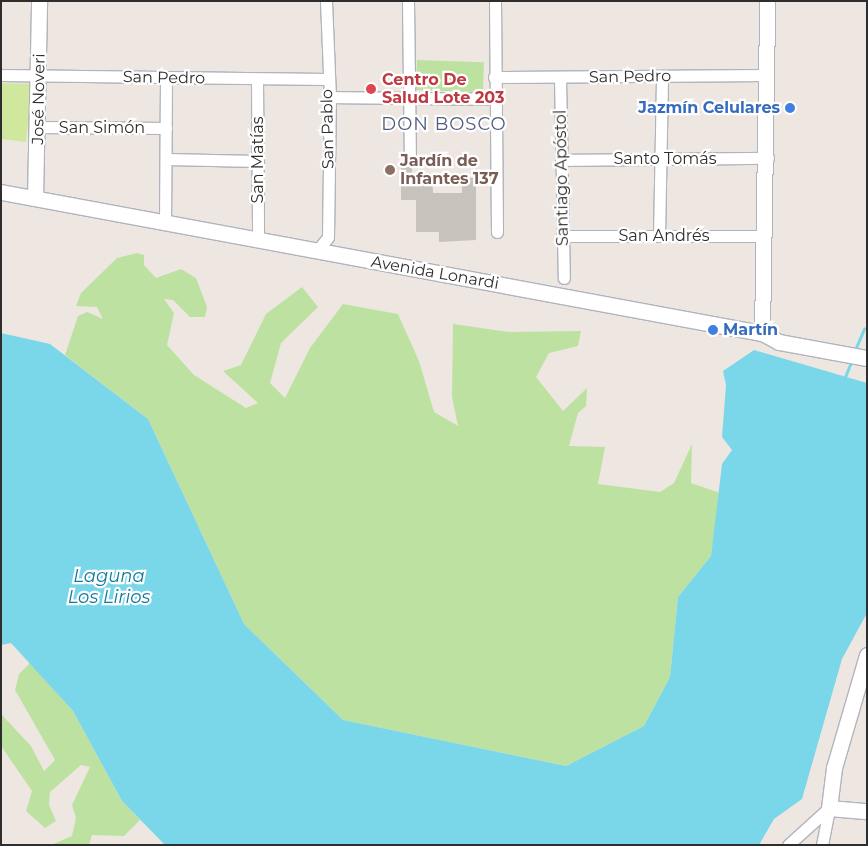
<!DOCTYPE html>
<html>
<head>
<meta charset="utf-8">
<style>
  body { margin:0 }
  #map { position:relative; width:868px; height:846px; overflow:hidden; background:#eee7e1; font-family:Montserrat,sans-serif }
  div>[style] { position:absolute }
  .green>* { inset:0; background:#bde1a1; transform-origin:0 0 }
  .pitch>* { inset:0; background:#cfe89d }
  .water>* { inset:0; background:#7ad7ea }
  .stream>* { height:2.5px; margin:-1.25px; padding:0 1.25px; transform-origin:1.25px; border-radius:1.25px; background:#7ad7ea }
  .building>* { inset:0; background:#c7c2bc }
  .roads { filter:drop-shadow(1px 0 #b1b4bd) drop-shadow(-1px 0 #b1b4bd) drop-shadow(0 1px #b1b4bd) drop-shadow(0 -1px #b1b4bd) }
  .street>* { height:11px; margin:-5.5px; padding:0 5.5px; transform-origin:5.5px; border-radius:5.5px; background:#fff }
  .secondary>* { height:15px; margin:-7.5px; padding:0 7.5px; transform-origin:7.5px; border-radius:7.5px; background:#fff }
  .dots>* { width:14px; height:14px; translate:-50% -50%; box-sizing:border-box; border:2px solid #fff; border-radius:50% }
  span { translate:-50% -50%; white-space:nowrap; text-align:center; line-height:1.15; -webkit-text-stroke:4.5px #fff; paint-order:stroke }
  .street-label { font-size:16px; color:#2e2e2e }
  .health-label { font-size:16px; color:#be3a42; font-weight:700 }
  .left { translate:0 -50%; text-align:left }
  .shop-label { font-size:16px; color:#366cbe; font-weight:700 }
  .right { translate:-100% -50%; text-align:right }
  .education-label { font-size:16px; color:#785e54; font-weight:700 }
  .neighbourhood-label { font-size:18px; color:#4f5c7d; letter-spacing:1px }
  .water-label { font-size:18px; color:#14799b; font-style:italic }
  .frame { position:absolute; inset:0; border:2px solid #2e2e2e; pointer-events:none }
</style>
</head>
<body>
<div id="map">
  <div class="green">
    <i style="left:417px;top:60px;width:67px;height:30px;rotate:2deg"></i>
    <i style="clip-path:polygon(137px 253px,144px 255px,144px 265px,156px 278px,181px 269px,196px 278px,207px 307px,205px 317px,190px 317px,173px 300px,164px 299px,174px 313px,167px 345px,194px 375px,246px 408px,258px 403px,223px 371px,241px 365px,266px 314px,302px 287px,318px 307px,281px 343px,270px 383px,285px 398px,310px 348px,343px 304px,398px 314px,419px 361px,434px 412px,458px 426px,452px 397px,453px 324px,509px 332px,581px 331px,578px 346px,549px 353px,536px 377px,563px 411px,587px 388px,586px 406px,578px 413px,569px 446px,605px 447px,598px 484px,660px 492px,674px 483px,692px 444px,691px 483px,720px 493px,711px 556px,678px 597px,670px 677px,644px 726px,566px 766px,343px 720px,244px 624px,148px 419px,65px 355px,78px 316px,87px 312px,103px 319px,97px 307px,76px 306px,81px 293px,117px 258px)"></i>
    <i style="clip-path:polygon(30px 663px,73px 711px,122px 801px,140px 820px,124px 836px,92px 835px,89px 845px,51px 845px,72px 836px,76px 818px,72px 805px,90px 767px,81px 765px,50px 792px,49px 805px,56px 821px,45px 828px,26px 811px,32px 791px,1px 746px,1px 714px,31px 746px,44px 771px,55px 760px,15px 690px,19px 674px)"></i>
  </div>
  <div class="pitch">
    <i style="clip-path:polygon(1px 83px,32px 84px,26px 142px,1px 139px)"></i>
  </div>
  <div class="water">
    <i style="clip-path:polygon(1px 333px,50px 344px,148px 419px,244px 624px,343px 720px,566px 766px,644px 726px,670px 677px,678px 597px,711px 556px,722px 464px,732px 450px,722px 437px,726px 385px,723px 371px,754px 350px,867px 383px,867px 613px,842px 659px,802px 799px,774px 819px,759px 845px,165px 845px,122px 801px,73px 711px,11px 643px,1px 645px)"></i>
  </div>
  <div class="stream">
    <i style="left:855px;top:350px;width:23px;rotate:-67deg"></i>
    <i style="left:845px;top:377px;width:18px;rotate:-68deg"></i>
  </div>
  <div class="building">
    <i style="clip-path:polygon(401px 167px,412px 167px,412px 173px,432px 173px,433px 193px,462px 193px,462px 178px,476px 178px,476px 240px,439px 242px,439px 232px,416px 232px,416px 200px,401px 200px)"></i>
  </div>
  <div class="roads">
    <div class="street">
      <i style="left:408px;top:1px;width:156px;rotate:89.3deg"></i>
      <i style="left:495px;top:1px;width:231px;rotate:89.5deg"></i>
      <i style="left:1px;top:75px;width:326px;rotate:0.7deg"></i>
      <i style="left:494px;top:77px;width:272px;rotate:-0.4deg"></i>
      <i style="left:560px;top:78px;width:200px;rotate:88.9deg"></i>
      <i style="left:257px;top:79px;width:161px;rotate:89.6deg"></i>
      <i style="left:330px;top:97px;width:165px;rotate:0.7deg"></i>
      <i style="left:38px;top:127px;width:128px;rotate:0.4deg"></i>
      <i style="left:166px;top:159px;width:92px;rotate:1.2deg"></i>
      <i style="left:561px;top:160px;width:207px;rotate:-0.6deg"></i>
      <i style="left:165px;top:224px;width:146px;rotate:-89.6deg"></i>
      <i style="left:562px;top:236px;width:203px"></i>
      <i style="left:659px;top:236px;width:159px;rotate:-88.9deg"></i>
      <i style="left:316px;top:252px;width:19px;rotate:-51deg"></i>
      <i style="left:328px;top:237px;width:140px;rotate:-89.2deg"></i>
      <i style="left:330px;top:97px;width:96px;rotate:-92.4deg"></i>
      <i style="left:788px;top:845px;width:55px;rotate:-42.1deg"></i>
      <i style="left:822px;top:845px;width:38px;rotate:-79deg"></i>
    </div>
    <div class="secondary">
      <i style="left:1px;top:192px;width:774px;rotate:10.5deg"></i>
      <i style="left:762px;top:333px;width:19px;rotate:28deg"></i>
      <i style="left:779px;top:342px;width:89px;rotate:10.3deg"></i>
      <i style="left:35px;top:198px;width:197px;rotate:-88.8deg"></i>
      <i style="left:762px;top:333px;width:332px;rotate:-89.1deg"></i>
      <i style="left:867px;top:655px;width:118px;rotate:106.3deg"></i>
      <i style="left:834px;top:768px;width:40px;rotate:97.1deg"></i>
      <i style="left:829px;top:808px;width:38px;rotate:5deg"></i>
    </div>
  </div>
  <div class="dots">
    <i style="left:371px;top:89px;background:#e0444e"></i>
    <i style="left:790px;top:108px;background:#3f7fe0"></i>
    <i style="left:390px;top:170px;background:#8d6e63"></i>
    <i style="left:713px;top:330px;background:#3f7fe0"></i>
  </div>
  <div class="street-label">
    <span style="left:630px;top:77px;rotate:-1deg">San Pedro</span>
    <span style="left:164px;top:78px;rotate:1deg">San Pedro</span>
    <span style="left:39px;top:99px;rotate:-89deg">José Noveri</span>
    <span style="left:102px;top:128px">San Simón</span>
    <span style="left:328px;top:129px;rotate:-91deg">San Pablo</span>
    <span style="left:665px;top:159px">Santo Tomás</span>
    <span style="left:258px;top:160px;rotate:-90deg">San Matías</span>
    <span style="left:562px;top:178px;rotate:-91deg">Santiago Apóstol</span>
    <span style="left:664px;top:236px">San Andrés</span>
    <span style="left:435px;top:273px;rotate:10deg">Avenida Lonardi</span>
  </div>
  <div class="health-label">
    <span class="left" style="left:382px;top:89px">Centro De<br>Salud Lote 203</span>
  </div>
  <div class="shop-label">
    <span class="right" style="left:780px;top:108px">Jazmín Celulares</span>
    <span class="left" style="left:723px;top:330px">Martín</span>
  </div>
  <div class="education-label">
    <span class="left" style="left:400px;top:170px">Jardín de<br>Infantes 137</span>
  </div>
  <div class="neighbourhood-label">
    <span style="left:444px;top:124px">DON BOSCO</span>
  </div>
  <div class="water-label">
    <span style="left:109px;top:587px">Laguna<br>Los Lirios</span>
  </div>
  <div class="frame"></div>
</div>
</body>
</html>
